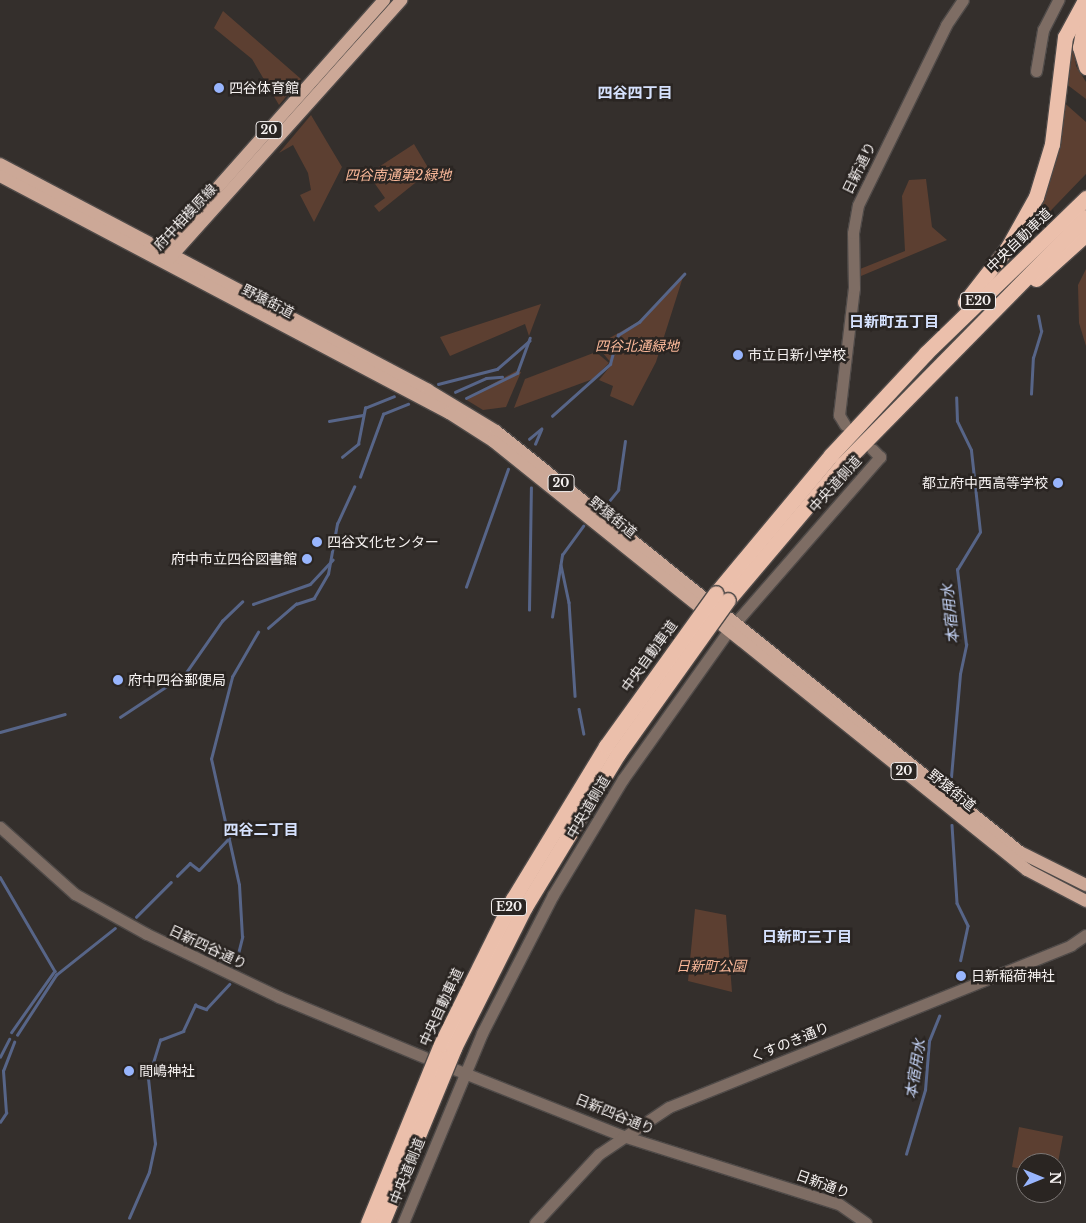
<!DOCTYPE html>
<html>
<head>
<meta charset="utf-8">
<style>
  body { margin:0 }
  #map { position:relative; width:1086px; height:1223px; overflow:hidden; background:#342f2c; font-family:"Libre Baskerville","Noto Sans JP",serif }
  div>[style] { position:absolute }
  .green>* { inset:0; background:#5c3f31 }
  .stream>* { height:2.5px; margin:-1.25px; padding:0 1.25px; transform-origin:1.25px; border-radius:1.25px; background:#576588 }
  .roads { filter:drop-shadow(1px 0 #4f4a48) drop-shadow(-1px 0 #4f4a48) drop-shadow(0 1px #4f4a48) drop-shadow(0 -1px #4f4a48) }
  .minor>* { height:11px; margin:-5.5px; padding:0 5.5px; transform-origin:5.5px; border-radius:5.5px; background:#7e6d64 }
  .major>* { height:12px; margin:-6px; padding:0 6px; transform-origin:6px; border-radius:6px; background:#cca897 }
  .highway>* { height:15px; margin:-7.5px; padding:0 7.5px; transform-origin:7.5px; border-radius:7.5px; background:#ebbfab }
  .bridges { filter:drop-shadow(1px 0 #4f4a48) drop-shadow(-1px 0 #4f4a48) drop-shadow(0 1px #4f4a48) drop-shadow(0 -1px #4f4a48) }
  .highway-bridge>* { height:15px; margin:-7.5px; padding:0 7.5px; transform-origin:7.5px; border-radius:7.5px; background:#ebbfab }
  .dots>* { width:14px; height:14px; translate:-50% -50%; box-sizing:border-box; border:2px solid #2a2522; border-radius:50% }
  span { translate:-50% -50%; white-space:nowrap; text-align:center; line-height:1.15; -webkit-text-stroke:5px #2a2522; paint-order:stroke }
  .shield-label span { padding:1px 4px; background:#2a2522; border:1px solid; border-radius:4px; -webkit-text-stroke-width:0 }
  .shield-label { font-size:12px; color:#f6f2f1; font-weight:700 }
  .poi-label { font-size:14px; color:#f6f2f1 }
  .left { translate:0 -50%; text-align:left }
  .right { translate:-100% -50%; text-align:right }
  .street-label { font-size:14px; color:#f6f2f1 }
  .park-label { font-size:14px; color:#f9b798; font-style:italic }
  .neighbourhood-label { font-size:15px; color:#d6e2fe; font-weight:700 }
  .water-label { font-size:15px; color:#c5d4f8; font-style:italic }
  .north { position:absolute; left:1016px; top:1153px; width:50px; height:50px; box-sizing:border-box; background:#2a2522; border:1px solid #7c7775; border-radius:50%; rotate:90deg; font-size:14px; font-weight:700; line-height:20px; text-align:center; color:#f6f2f1 }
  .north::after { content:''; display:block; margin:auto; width:18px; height:22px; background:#98b5fd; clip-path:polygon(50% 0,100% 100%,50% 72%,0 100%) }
</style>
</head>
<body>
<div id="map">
  <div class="green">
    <i style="clip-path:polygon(223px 11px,301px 79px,279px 105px,252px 59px,214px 28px)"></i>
    <i style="clip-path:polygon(1073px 45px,1076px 66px,1086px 82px,1086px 99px,1065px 83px)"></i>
    <i style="clip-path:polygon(1060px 99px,1086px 122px,1086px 174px,1031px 231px,1050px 170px)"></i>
    <i style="clip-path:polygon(311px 115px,342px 167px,314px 222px,300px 195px,311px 190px,308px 173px,293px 145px,279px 153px)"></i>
    <i style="clip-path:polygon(414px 144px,430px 171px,379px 212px,374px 206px,385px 198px,368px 174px)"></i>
    <i style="clip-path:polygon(926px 179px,932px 227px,947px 240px,861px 276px,860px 269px,905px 251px,902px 196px,909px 180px)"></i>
    <i style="clip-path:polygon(1086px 269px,1086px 346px,1079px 323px,1078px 285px)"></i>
    <i style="clip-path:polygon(683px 277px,656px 362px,633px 406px,610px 396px,613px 386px,599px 380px,612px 364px,597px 346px,606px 352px,612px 345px,606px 340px,645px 318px)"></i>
    <i style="clip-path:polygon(541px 304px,529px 336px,525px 324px,450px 356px,440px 337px)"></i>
    <i style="clip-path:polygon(596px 352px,609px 363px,593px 379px,514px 408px,525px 379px)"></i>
    <i style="clip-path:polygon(516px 371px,521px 372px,506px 407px,483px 410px,465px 399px)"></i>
    <i style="clip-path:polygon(695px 909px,726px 915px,732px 992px,688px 981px)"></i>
    <i style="clip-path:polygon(1019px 1127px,1063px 1136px,1056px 1173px,1056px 1163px,1026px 1163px,1026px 1170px,1012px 1167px)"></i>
  </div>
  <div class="stream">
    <i style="left:438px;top:384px;width:61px;rotate:-14.3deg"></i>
    <i style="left:497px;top:369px;width:43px;rotate:-41.2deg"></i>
    <i style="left:455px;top:392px;width:34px;rotate:-24deg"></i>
    <i style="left:486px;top:378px;width:16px;rotate:-4deg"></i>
    <i style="left:1031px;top:394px;width:36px;rotate:-87deg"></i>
    <i style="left:1033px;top:358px;width:28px;rotate:-73deg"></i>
    <i style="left:1041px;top:331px;width:15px;rotate:-101deg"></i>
    <i style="left:466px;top:398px;width:57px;rotate:-26.1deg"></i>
    <i style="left:517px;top:373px;width:37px;rotate:-70deg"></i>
    <i style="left:552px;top:416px;width:78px;rotate:-41.9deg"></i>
    <i style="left:610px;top:364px;width:30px;rotate:-75deg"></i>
    <i style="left:618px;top:335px;width:25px;rotate:-32deg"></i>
    <i style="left:639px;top:322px;width:66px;rotate:-46.8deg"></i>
    <i style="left:329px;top:421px;width:34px;rotate:-10deg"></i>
    <i style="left:529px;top:439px;width:16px;rotate:-40deg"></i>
    <i style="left:535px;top:444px;width:15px;rotate:-67deg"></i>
    <i style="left:342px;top:457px;width:21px;rotate:-39deg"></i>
    <i style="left:358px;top:444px;width:37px;rotate:-79deg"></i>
    <i style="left:365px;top:408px;width:31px;rotate:-22deg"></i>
    <i style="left:360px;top:477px;width:67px;rotate:-69.9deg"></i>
    <i style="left:383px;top:414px;width:27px;rotate:-22deg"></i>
    <i style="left:610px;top:500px;width:13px;rotate:-51deg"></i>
    <i style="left:618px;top:490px;width:49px;rotate:-81.9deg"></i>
    <i style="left:561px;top:565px;width:38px;rotate:78deg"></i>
    <i style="left:569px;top:602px;width:94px;rotate:86.3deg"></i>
    <i style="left:466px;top:587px;width:125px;rotate:-70.4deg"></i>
    <i style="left:253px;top:604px;width:60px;rotate:-19.3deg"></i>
    <i style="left:310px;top:584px;width:33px;rotate:-47deg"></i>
    <i style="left:529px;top:610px;width:122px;rotate:-89.1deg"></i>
    <i style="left:552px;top:617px;width:63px;rotate:-80.8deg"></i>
    <i style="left:562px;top:555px;width:36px;rotate:-54deg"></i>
    <i style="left:268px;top:628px;width:37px;rotate:-41deg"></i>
    <i style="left:296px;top:604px;width:19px;rotate:-18deg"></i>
    <i style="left:314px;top:598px;width:28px;rotate:-60deg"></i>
    <i style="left:328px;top:574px;width:51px;rotate:-79.8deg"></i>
    <i style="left:337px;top:524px;width:41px;rotate:-65.3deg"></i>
    <i style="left:579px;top:709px;width:25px;rotate:79deg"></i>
    <i style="left:120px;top:717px;width:78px;rotate:-33.5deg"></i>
    <i style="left:185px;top:674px;width:65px;rotate:-55.1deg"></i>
    <i style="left:222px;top:621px;width:28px;rotate:-44deg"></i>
    <i style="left:0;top:732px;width:67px;rotate:-15.5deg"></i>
    <i style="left:951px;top:777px;width:103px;rotate:-85deg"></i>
    <i style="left:960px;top:674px;width:30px;rotate:-78deg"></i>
    <i style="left:966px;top:645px;width:76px;rotate:-96.8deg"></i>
    <i style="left:957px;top:570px;width:44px;rotate:-58.8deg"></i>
    <i style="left:980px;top:532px;width:82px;rotate:-96.3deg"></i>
    <i style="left:971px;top:450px;width:32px;rotate:-116deg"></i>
    <i style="left:957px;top:421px;width:23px;rotate:-92deg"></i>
    <i style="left:952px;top:825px;width:78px;rotate:86.3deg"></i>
    <i style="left:957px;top:903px;width:25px;rotate:64deg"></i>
    <i style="left:968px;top:926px;width:35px;rotate:102deg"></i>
    <i style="left:177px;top:876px;width:18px;rotate:-45deg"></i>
    <i style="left:190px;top:863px;width:11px;rotate:38deg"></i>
    <i style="left:199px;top:870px;width:44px;rotate:-46.8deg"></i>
    <i style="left:0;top:877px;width:109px;rotate:59.7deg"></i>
    <i style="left:55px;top:971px;width:75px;rotate:125.2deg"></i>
    <i style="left:136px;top:917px;width:49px;rotate:-45deg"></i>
    <i style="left:235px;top:966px;width:30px;rotate:-76deg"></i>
    <i style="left:242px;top:937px;width:52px;rotate:-93.3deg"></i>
    <i style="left:239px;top:885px;width:129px;rotate:-102.5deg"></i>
    <i style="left:211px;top:759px;width:85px;rotate:-75.6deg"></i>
    <i style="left:232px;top:677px;width:52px;rotate:-60deg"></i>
    <i style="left:17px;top:1035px;width:72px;rotate:-57deg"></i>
    <i style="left:56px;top:975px;width:75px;rotate:-38.5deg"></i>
    <i style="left:0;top:1057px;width:20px;rotate:-63deg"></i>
    <i style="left:0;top:1122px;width:11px;rotate:-56deg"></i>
    <i style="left:6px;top:1113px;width:42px;rotate:-94.1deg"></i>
    <i style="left:3px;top:1071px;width:31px;rotate:-69deg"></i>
    <i style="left:906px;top:1154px;width:67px;rotate:-73.5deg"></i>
    <i style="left:925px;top:1090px;width:49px;rotate:-85.3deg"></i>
    <i style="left:929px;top:1041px;width:27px;rotate:-68deg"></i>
    <i style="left:129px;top:1218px;width:50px;rotate:-66.5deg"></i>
    <i style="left:149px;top:1172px;width:29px;rotate:-78deg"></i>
    <i style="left:155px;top:1144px;width:65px;rotate:-96.1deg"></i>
    <i style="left:148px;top:1079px;width:41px;rotate:-72.9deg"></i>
    <i style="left:160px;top:1040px;width:25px;rotate:-21deg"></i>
    <i style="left:183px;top:1031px;width:29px;rotate:-65deg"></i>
    <i style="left:195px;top:1005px;width:12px;rotate:20deg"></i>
    <i style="left:206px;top:1009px;width:34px;rotate:-47deg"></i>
  </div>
  <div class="roads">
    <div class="minor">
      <i style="left:1036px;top:71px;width:42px;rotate:-80.3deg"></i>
      <i style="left:1043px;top:30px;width:34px;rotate:-63deg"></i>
      <i style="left:845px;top:425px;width:12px;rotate:-121deg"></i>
      <i style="left:839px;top:415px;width:128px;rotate:-83.3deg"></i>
      <i style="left:854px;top:288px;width:55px;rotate:-91deg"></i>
      <i style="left:853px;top:233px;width:28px;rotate:-80deg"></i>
      <i style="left:858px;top:205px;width:200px;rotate:-63.9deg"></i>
      <i style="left:946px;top:25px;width:30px;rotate:-56deg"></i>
      <i style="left:0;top:827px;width:101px;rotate:41.8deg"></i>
      <i style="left:75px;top:894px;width:82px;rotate:29.1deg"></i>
      <i style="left:147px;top:934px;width:146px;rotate:25.5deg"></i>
      <i style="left:279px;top:997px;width:157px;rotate:22.5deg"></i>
      <i style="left:454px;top:1069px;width:182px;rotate:21.6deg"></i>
      <i style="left:623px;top:1136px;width:226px;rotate:17.5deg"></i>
      <i style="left:839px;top:1204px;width:33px;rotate:35deg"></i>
      <i style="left:403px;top:1223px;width:206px;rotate:-67.4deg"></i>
      <i style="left:482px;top:1033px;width:155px;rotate:-62.8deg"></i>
      <i style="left:553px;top:895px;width:135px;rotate:-58.9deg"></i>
      <i style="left:623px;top:779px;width:183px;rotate:-54.6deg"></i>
      <i style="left:729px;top:630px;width:230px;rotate:-48.9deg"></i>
      <i style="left:880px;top:457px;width:11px;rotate:-135deg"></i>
      <i style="left:535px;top:1223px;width:94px;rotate:-47.2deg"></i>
      <i style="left:599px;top:1154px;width:84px;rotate:-33.9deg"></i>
      <i style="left:669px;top:1107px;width:433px;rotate:-21.9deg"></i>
      <i style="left:1071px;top:945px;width:18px;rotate:-34deg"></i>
    </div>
    <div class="major">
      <i style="left:0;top:164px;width:484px;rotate:27.8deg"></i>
      <i style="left:428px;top:390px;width:79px;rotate:31.1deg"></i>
      <i style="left:496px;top:431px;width:672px;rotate:38.78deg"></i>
      <i style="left:1020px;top:852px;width:74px;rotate:26.6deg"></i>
      <i style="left:0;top:176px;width:508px;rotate:27.83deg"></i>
      <i style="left:449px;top:413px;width:52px;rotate:32.5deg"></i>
      <i style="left:493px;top:441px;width:685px;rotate:38.78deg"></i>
      <i style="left:1027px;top:870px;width:67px;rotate:27.7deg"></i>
      <i style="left:163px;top:256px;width:7px;rotate:-90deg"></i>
      <i style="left:163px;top:249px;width:333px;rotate:-48.4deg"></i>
      <i style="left:169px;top:259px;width:348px;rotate:-48.1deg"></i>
    </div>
    <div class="highway">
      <i style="left:1086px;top:14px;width:34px;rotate:100deg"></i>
      <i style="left:1080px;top:47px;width:21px;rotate:73deg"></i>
      <i style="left:1036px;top:279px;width:67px;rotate:-42deg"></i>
      <i style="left:965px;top:302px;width:70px;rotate:-52deg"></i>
      <i style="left:1008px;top:247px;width:57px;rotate:-60.8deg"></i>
      <i style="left:1036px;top:197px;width:55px;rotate:-73.2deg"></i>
      <i style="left:1052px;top:144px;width:108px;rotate:-83.1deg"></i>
      <i style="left:1065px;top:37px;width:42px;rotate:-61.6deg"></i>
      <i style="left:716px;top:593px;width:180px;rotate:-50.2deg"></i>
      <i style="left:831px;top:455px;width:139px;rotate:-47deg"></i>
      <i style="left:926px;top:353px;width:223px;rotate:-44.1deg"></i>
      <i style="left:728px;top:600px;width:177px;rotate:-49.8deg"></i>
      <i style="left:842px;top:465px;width:348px;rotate:-45.5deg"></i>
    </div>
  </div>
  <div class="bridges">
    <div class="highway-bridge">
      <i style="left:368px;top:1223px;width:193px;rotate:-67.8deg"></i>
      <i style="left:441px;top:1044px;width:162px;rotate:-63.6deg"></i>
      <i style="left:513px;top:899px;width:179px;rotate:-58.7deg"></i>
      <i style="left:606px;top:746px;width:188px;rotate:-54.3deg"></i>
      <i style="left:382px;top:1223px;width:189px;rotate:-67.6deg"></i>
      <i style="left:454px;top:1048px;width:158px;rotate:-63.3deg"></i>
      <i style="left:525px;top:907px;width:179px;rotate:-58.7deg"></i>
      <i style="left:618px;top:754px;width:189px;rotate:-54.5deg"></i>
    </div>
  </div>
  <div class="dots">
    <i style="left:219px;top:88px;background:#98b5fd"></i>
    <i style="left:738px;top:355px;background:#98b5fd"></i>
    <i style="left:1058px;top:483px;background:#98b5fd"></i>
    <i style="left:317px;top:542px;background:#98b5fd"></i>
    <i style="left:307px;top:559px;background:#98b5fd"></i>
    <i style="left:118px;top:680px;background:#98b5fd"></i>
    <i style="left:961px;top:976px;background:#98b5fd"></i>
    <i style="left:129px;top:1071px;background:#98b5fd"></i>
  </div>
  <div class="shield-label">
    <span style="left:269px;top:130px">20</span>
    <span style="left:978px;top:301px">E20</span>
    <span style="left:561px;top:483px">20</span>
    <span style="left:904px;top:771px">20</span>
    <span style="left:509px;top:907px">E20</span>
  </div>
  <div class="poi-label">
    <span class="left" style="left:229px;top:88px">四谷体育館</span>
    <span class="left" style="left:748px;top:355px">市立日新小学校</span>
    <span class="right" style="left:1048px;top:483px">都立府中西高等学校</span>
    <span class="left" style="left:327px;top:542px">四谷文化センター</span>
    <span class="right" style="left:297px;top:559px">府中市立四谷図書館</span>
    <span class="left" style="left:128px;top:680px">府中四谷郵便局</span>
    <span class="left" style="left:971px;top:976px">日新稲荷神社</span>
    <span class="left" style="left:139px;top:1071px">間嶋神社</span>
  </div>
  <div class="street-label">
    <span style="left:859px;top:168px;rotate:-64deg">日新通り</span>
    <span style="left:185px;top:217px;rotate:-47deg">府中相模原線</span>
    <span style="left:1019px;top:240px;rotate:-44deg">中央自動車道</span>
    <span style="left:268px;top:301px;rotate:27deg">野猿街道</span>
    <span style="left:835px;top:484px;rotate:-48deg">中央道側道</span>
    <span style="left:613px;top:517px;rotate:39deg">野猿街道</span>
    <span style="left:649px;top:656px;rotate:-54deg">中央自動車道</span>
    <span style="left:952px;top:790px;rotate:39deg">野猿街道</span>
    <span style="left:588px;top:807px;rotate:-59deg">中央道側道</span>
    <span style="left:208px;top:947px;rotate:25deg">日新四谷通り</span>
    <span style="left:441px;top:1007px;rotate:-65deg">中央自動車道</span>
    <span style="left:790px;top:1042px;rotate:-22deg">くすのき通り</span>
    <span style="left:615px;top:1114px;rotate:22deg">日新四谷通り</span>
    <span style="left:407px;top:1171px;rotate:-68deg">中央道側道</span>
    <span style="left:823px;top:1184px;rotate:20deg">日新通り</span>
  </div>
  <div class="park-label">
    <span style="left:398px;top:175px">四谷南通第2緑地</span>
    <span style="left:637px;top:346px">四谷北通緑地</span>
    <span style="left:711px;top:966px">日新町公園</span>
  </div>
  <div class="neighbourhood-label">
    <span style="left:635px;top:93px">四谷四丁目</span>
    <span style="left:894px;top:322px">日新町五丁目</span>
    <span style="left:261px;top:830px">四谷二丁目</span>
    <span style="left:807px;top:937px">日新町三丁目</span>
  </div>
  <div class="water-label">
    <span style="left:950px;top:614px;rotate:-96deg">本宿用水</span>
    <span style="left:915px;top:1069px;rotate:-81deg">本宿用水</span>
  </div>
  <div class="north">N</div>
</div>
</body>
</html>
